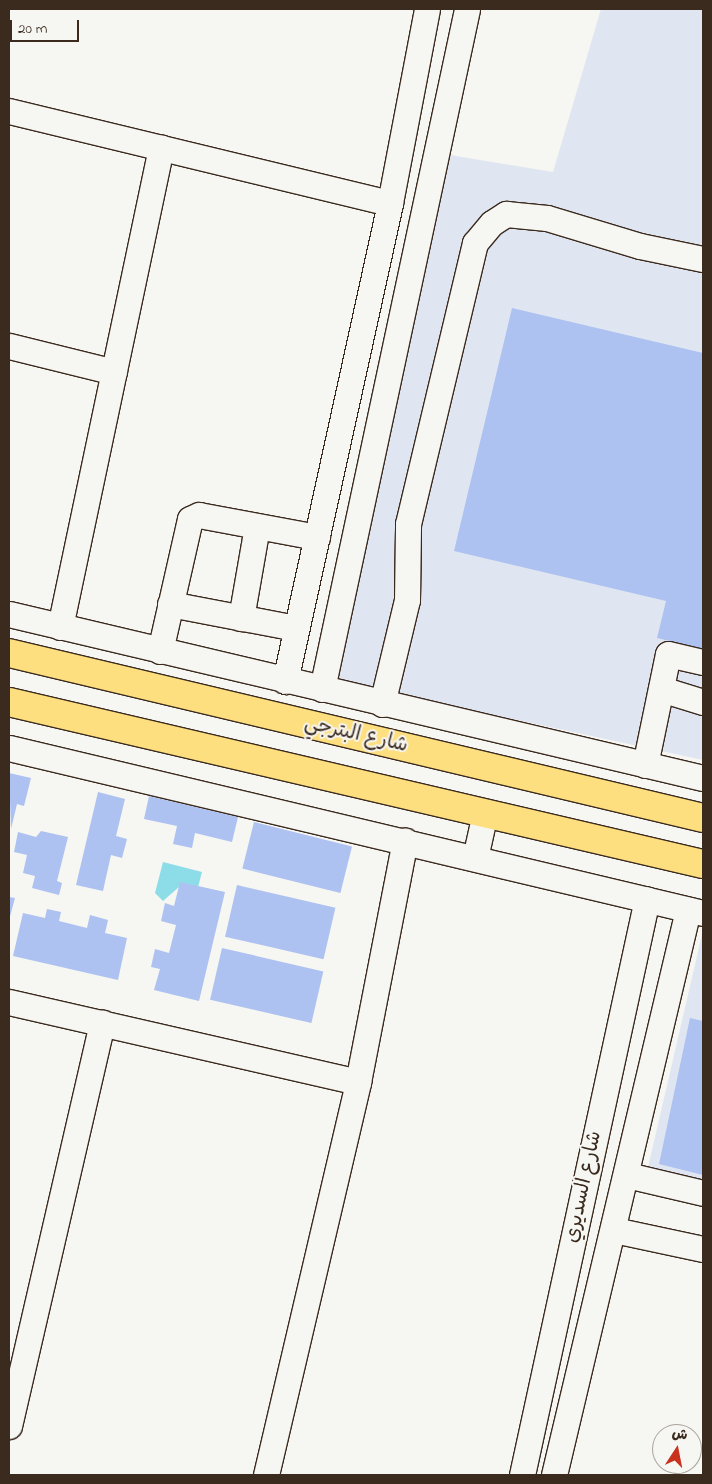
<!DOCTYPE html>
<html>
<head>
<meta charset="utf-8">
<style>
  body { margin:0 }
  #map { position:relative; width:712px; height:1484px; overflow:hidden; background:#f6f6f2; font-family:"Indie Flower","Playpen Sans Arabic",sans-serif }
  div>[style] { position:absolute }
  .built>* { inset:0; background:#e0e6f1 }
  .water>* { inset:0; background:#8cdde8 }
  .building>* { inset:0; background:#adc2f0; transform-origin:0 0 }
  .roads { filter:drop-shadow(1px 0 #3b2a1e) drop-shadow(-1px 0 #3b2a1e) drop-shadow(0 1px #3b2a1e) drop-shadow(0 -1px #3b2a1e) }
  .minor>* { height:25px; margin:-12.5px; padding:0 12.5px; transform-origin:12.5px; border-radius:12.5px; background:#f6f6f2 }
  .major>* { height:28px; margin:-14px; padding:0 14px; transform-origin:14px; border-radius:14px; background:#fddf80 }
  span { translate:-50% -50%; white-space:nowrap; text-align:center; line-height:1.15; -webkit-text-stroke:4px #f6f6f2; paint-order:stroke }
  .street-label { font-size:20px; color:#3b2a1e }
  .frame { position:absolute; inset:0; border:10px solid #3b2a1e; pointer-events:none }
  .north { position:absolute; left:652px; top:1424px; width:50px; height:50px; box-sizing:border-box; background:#f6f6f2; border:1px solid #aba49d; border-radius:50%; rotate:11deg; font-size:14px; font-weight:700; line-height:20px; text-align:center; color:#3b2a1e }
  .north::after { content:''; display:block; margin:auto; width:18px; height:22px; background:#c8321e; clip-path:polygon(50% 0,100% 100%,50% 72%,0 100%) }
  .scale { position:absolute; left:10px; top:20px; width:69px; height:22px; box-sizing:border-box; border:2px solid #3b2a1e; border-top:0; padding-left:6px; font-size:15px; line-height:18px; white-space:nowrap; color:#3b2a1e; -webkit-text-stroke:4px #f6f6f2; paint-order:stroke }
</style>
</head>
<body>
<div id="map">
  <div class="built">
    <i style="clip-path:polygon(601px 9px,703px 9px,703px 760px,336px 681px,450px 155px,553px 172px)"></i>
    <i style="clip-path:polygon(703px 930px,703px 1203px,643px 1189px)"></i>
  </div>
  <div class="water">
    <i style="clip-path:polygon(163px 862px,202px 872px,197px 891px,179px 887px,163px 901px,155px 893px)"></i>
  </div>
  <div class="building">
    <i style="clip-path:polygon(512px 308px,703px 353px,703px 649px,657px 638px,666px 601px,454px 551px)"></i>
    <i style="clip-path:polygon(9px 773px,31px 778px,24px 806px,17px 804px,11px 829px)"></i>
    <i style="clip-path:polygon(98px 792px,125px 799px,116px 836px,127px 839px,122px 858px,111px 855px,103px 891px,76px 885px)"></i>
    <i style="clip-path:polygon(149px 796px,238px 817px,232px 842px,195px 833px,192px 848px,173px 844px,177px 826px,144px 819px)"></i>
    <i style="left:254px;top:822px;width:101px;height:48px;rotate:14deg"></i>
    <i style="clip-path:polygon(41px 831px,68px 837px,57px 881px,62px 883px,59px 895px,32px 888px,35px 876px,23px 873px,27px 855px,14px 852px,18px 832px,36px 837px)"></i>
    <i style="clip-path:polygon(180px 882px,225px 892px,199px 1001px,154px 990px,160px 969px,151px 967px,155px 949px,169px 953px,176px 925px,161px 921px,165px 903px,174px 906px)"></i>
    <i style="left:237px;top:885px;width:101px;height:53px;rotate:13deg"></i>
    <i style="clip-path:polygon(9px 897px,15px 898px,9px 920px)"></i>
    <i style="clip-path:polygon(47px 909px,61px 912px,59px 921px,87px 928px,90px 915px,108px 920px,105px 933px,127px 938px,118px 980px,13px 956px,23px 913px,45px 918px)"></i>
    <i style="left:222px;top:948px;width:104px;height:53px;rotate:13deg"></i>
    <i style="clip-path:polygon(690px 1018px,703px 1021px,703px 1175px,659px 1164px)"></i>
  </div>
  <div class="roads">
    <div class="minor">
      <i style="left:9px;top:111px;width:392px;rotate:13.6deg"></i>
      <i style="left:9px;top:346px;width:108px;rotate:13.9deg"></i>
      <i style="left:170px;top:604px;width:128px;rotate:10.8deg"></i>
      <i style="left:9px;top:614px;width:713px;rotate:13.3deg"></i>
      <i style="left:241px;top:618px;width:93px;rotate:-80.1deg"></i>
      <i style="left:60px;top:627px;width:490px;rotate:-78.1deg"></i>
      <i style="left:160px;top:651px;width:135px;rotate:-77.2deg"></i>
      <i style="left:190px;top:519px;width:10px;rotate:-24deg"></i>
      <i style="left:199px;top:515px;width:120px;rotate:10.6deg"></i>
      <i style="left:285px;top:681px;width:489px;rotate:-77.6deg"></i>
      <i style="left:390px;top:203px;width:197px;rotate:-79.2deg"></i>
      <i style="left:322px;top:689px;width:695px;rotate:-77.96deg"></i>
      <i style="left:661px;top:689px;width:44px;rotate:17.2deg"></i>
      <i style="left:382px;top:704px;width:107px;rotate:-76.5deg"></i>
      <i style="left:407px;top:600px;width:76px;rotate:-89.2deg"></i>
      <i style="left:408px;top:524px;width:289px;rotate:-76.6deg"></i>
      <i style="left:475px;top:243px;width:26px;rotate:-50deg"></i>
      <i style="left:492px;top:223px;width:17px;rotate:-33deg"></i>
      <i style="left:506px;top:214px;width:41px;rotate:5.6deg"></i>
      <i style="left:547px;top:218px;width:97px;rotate:16.8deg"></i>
      <i style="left:640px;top:246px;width:64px;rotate:11.7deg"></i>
      <i style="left:9px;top:748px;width:713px;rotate:13.37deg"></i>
      <i style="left:645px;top:765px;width:113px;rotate:-78.3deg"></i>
      <i style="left:668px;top:654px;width:36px;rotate:13deg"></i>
      <i style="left:475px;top:858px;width:46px;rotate:-77.5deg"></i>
      <i style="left:9px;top:1002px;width:358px;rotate:12.9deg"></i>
      <i style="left:627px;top:1175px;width:78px;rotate:13.3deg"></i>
      <i style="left:614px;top:1230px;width:91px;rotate:12.1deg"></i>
      <i style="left:9px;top:1426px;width:414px;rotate:-77deg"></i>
      <i style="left:266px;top:1475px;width:404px;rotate:-76.8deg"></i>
      <i style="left:358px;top:1082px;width:246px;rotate:-79deg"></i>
      <i style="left:522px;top:1475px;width:589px;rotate:-77.76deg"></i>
      <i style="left:554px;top:1475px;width:581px;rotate:-76.66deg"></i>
    </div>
    <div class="major">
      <i style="left:9px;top:653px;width:713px;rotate:13.37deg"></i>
      <i style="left:9px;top:702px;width:713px;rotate:13.14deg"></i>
    </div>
  </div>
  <div class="street-label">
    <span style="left:356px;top:735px;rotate:13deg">شارع البترجي</span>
    <span style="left:584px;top:1187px;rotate:-78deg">شارع السديري</span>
  </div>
  <div class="frame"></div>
  <div class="north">ش</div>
  <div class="scale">20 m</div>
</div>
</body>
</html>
